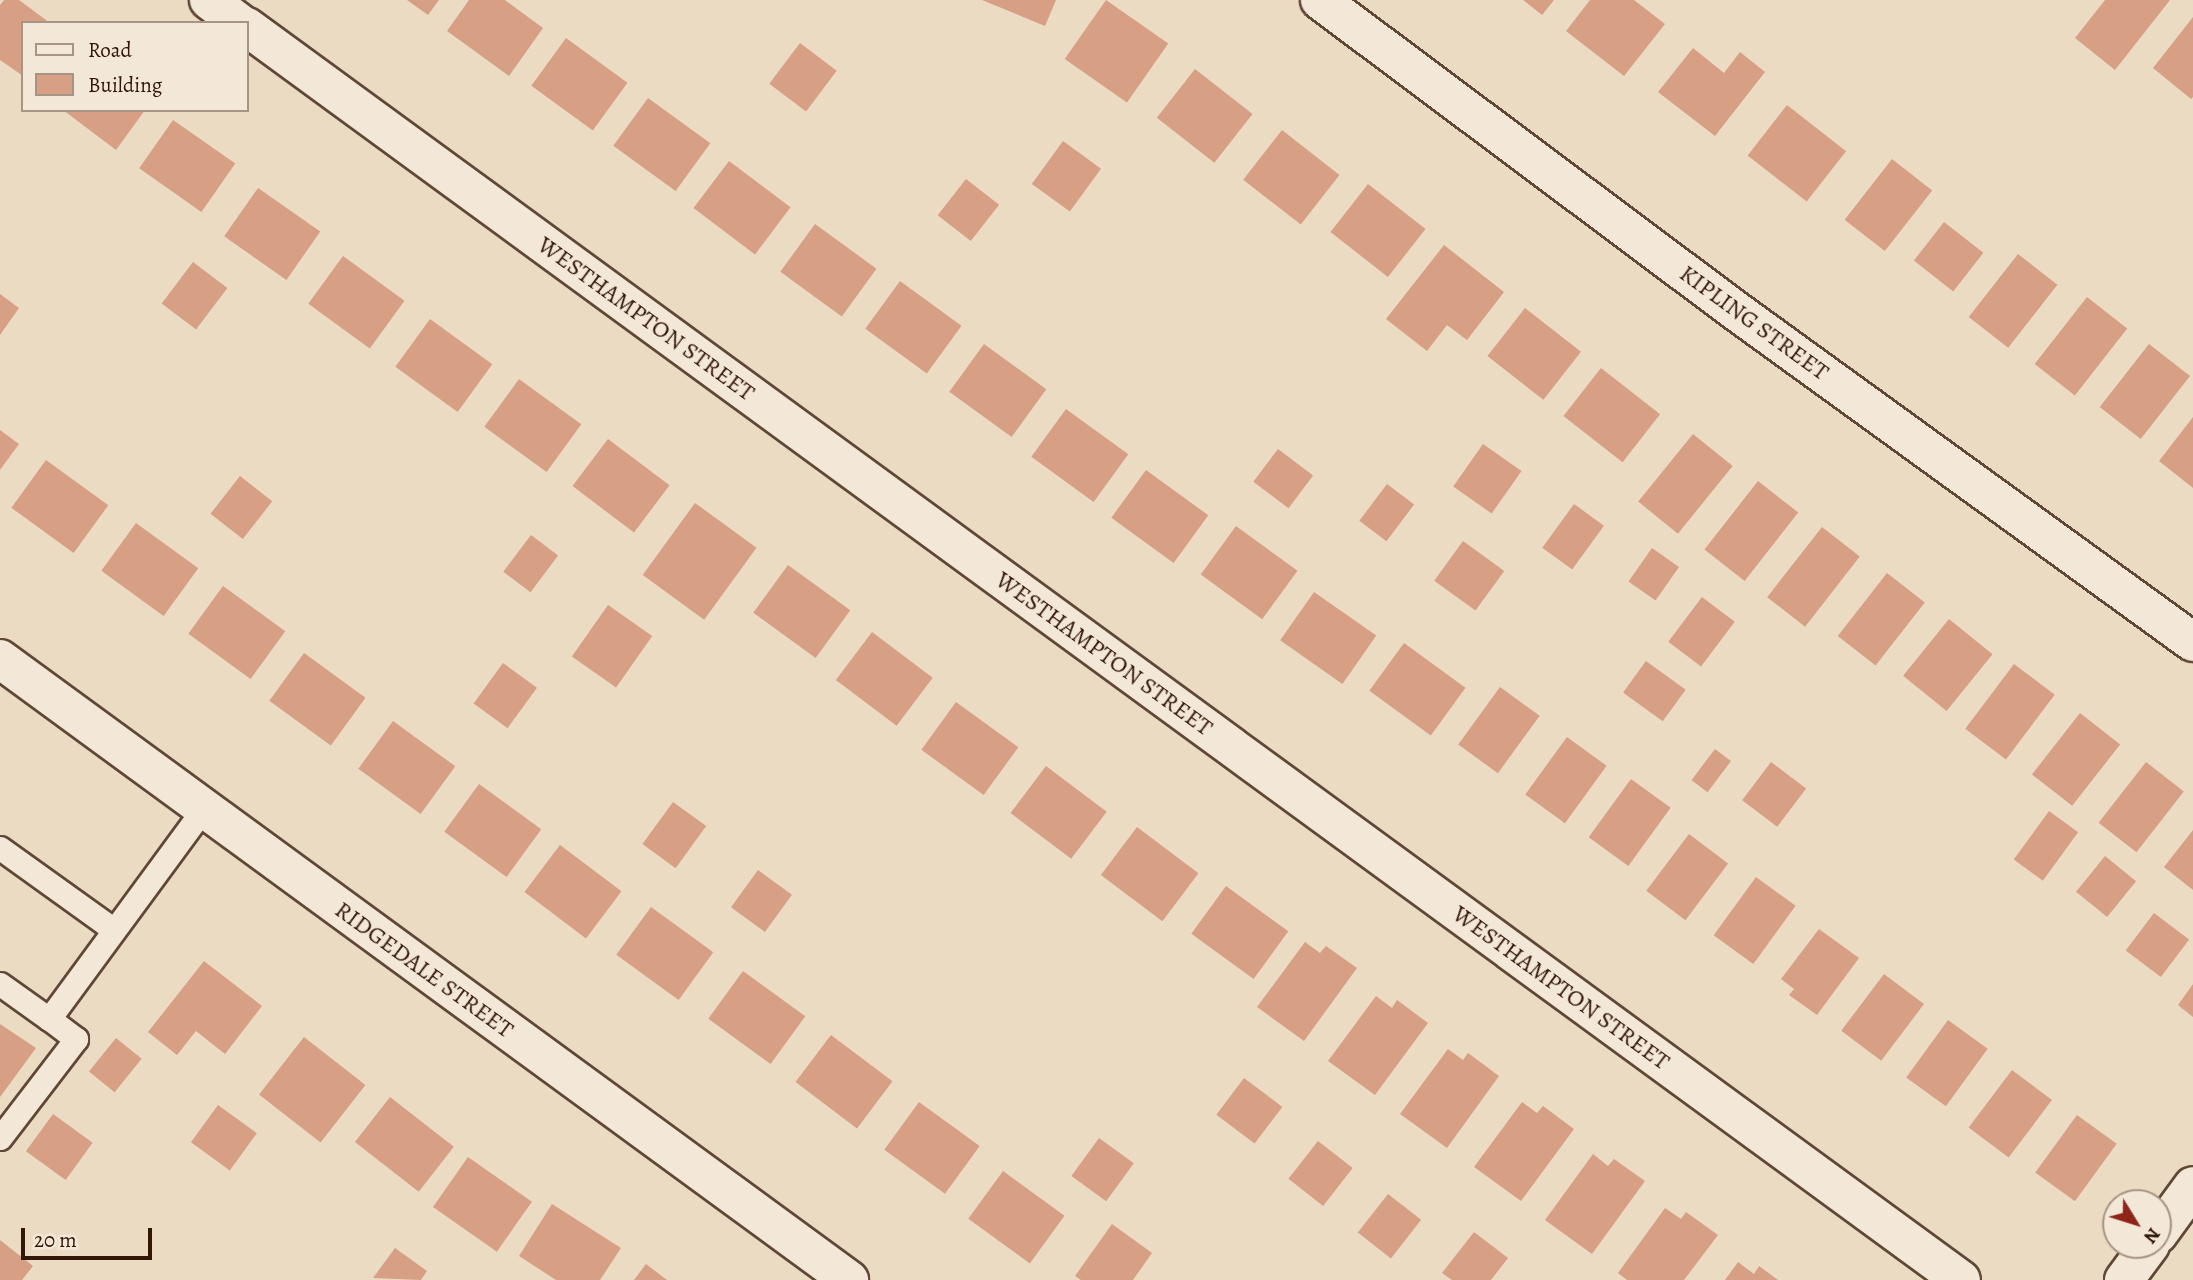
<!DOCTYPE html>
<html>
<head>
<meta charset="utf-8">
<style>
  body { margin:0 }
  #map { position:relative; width:2193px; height:1280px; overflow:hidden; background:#ecdbc3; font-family:Alegreya,serif }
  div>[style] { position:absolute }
  .building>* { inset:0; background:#d79f83; transform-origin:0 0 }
  .roads { filter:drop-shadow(2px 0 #604736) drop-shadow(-2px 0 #604736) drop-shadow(0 2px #604736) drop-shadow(0 -2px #604736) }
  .lane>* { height:23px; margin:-11.5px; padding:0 11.5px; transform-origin:11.5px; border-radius:11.5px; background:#f3e8d8 }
  .street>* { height:38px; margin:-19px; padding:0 19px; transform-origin:19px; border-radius:19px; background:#f3e8d8 }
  span { translate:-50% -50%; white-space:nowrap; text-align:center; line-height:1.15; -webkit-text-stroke:6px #f3e8d8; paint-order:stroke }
  .street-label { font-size:24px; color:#321607 }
  .legend { position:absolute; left:21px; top:21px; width:228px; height:91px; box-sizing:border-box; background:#f3e8d8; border:2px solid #a69484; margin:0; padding:9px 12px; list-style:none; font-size:21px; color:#321607 }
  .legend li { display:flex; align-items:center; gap:14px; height:35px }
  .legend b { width:35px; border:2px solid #a69484 }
  .north { position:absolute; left:2102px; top:1189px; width:70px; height:70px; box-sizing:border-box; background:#f3e8d8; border:2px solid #a69484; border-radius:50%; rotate:128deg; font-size:19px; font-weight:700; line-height:28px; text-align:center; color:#321607 }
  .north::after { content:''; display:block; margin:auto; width:24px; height:32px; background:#8f2418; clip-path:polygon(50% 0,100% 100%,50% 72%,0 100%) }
  .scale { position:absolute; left:21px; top:1228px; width:131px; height:32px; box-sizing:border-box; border:4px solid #321607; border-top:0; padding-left:9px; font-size:21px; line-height:24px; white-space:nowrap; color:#321607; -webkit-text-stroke:5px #f3e8d8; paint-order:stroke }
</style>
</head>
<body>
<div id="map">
  <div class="building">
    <i style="clip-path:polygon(4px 0,19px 0,50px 23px,23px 23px,23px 76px,0 60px,0 5px)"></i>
    <i style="clip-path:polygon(407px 0,439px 0,428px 15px)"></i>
    <i style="clip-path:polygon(469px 0,505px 0,543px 28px,509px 76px,447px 31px)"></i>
    <i style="clip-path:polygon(982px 0,1056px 0,1045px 26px)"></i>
    <i style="left:1106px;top:0;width:76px;height:72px;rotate:35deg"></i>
    <i style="clip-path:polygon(1523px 0,1554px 0,1542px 15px)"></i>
    <i style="clip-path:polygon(1590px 0,1634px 0,1665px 24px,1624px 76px,1566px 31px)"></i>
    <i style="clip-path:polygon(2105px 0,2170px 0,2115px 70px,2075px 38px)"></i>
    <i style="clip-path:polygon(2193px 17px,2193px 97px,2191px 99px,2153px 68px)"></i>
    <i style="left:566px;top:38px;width:76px;height:59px;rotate:36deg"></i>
    <i style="left:800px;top:43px;width:46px;height:51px;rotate:37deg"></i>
    <i style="clip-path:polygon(1693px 48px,1724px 73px,1740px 52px,1765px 72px,1715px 136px,1658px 92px)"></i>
    <i style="left:1195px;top:69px;width:73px;height:62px;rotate:38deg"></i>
    <i style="left:648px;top:98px;width:77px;height:59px;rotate:36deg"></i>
    <i style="left:1787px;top:105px;width:75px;height:64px;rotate:38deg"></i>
    <i style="clip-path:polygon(63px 110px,145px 110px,116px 150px)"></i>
    <i style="left:173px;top:120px;width:76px;height:59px;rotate:35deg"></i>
    <i style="left:1282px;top:130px;width:73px;height:63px;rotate:38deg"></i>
    <i style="left:1063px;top:141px;width:47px;height:53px;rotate:36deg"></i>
    <i style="left:1892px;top:159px;width:51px;height:77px;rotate:38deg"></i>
    <i style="left:729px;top:161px;width:77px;height:59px;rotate:37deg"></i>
    <i style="left:966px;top:179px;width:42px;height:46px;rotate:38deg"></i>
    <i style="left:1368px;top:184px;width:73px;height:61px;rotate:38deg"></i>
    <i style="left:258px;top:188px;width:76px;height:59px;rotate:35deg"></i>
    <i style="left:1944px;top:222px;width:50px;height:49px;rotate:38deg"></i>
    <i style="left:815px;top:224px;width:76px;height:59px;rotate:36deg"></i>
    <i style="clip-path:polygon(1444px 245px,1504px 292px,1467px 340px,1447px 325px,1427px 351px,1386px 319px)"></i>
    <i style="left:2018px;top:254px;width:50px;height:80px;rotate:38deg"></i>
    <i style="left:343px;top:256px;width:76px;height:59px;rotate:36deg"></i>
    <i style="left:193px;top:262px;width:43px;height:52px;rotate:37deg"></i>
    <i style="left:900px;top:281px;width:76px;height:59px;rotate:36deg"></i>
    <i style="clip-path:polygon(0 294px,19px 308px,0 335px)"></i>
    <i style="left:2087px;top:297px;width:51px;height:85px;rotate:38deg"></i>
    <i style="left:1525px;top:308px;width:71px;height:61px;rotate:38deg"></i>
    <i style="left:430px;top:319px;width:77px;height:59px;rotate:36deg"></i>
    <i style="left:984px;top:344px;width:77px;height:59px;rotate:36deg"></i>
    <i style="left:2149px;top:344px;width:52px;height:80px;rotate:38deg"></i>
    <i style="left:1601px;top:368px;width:75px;height:61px;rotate:38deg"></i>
    <i style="left:519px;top:379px;width:77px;height:59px;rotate:36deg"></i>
    <i style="left:1066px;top:409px;width:77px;height:59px;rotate:36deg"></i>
    <i style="clip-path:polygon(2193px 417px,2193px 488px,2159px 461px)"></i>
    <i style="clip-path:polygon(0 430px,19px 444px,0 470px)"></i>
    <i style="left:1693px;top:434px;width:51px;height:87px;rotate:39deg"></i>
    <i style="left:608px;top:439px;width:77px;height:59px;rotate:37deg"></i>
    <i style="left:1483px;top:444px;width:47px;height:52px;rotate:35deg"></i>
    <i style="left:1278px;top:449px;width:44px;height:41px;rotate:37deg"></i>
    <i style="left:46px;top:460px;width:77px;height:59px;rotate:36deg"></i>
    <i style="left:1146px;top:470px;width:77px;height:59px;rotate:36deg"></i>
    <i style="left:240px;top:476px;width:41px;height:48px;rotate:38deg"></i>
    <i style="left:1758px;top:481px;width:51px;height:87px;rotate:38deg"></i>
    <i style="left:1387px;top:484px;width:34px;height:46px;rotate:37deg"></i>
    <i style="left:695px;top:503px;width:76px;height:89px;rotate:36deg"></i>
    <i style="left:1574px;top:504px;width:37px;height:54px;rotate:36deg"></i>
    <i style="left:136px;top:523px;width:77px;height:59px;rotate:36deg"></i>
    <i style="left:1236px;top:526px;width:76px;height:60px;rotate:36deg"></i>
    <i style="left:1822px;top:527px;width:48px;height:89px;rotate:38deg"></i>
    <i style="left:531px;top:535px;width:34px;height:46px;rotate:37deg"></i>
    <i style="left:1463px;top:541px;width:51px;height:49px;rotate:36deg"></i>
    <i style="left:1652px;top:548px;width:33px;height:41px;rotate:35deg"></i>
    <i style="left:788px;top:565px;width:77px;height:59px;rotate:36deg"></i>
    <i style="left:1887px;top:573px;width:48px;height:80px;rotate:38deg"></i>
    <i style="left:223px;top:586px;width:77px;height:59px;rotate:36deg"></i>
    <i style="left:1314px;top:592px;width:76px;height:59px;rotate:35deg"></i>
    <i style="left:1702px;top:597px;width:41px;height:56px;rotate:37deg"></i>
    <i style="left:608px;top:605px;width:54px;height:63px;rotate:35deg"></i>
    <i style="left:1949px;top:619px;width:56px;height:73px;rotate:39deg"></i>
    <i style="left:872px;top:632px;width:76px;height:60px;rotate:37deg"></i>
    <i style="left:1404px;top:643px;width:76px;height:59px;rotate:36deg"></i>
    <i style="left:304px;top:653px;width:76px;height:59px;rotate:36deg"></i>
    <i style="left:1646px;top:661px;width:49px;height:39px;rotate:36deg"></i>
    <i style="left:503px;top:663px;width:42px;height:50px;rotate:36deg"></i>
    <i style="left:2014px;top:664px;width:51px;height:81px;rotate:37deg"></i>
    <i style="left:1500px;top:687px;width:49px;height:71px;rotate:36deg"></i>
    <i style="left:956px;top:702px;width:77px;height:59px;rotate:36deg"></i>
    <i style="left:2080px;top:713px;width:51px;height:78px;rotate:38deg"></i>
    <i style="left:393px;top:721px;width:77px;height:59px;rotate:36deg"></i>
    <i style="left:1567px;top:737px;width:49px;height:71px;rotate:36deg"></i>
    <i style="left:1715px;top:749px;width:20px;height:39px;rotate:37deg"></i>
    <i style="left:1771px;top:762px;width:44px;height:48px;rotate:37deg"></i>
    <i style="left:2146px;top:762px;width:48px;height:77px;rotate:38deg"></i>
    <i style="left:1046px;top:766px;width:76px;height:59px;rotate:37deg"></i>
    <i style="left:1631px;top:779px;width:49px;height:72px;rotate:36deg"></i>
    <i style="left:479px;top:784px;width:77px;height:59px;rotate:36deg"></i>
    <i style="left:673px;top:802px;width:41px;height:52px;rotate:36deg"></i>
    <i style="left:2049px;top:811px;width:36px;height:60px;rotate:36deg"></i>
    <i style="left:1137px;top:827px;width:77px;height:60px;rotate:37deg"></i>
    <i style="clip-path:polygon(2193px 830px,2193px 890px,2164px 867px)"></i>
    <i style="left:1689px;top:834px;width:49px;height:71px;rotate:37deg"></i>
    <i style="left:560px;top:845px;width:77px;height:59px;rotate:37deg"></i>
    <i style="left:2105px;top:856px;width:40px;height:46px;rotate:39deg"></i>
    <i style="left:758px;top:870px;width:42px;height:46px;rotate:36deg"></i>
    <i style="left:1756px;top:877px;width:49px;height:72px;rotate:36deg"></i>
    <i style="left:1226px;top:886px;width:77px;height:59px;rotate:36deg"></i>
    <i style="left:651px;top:907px;width:77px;height:59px;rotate:36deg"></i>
    <i style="left:2154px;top:913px;width:44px;height:47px;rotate:37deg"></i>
    <i style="clip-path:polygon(1819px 929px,1859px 958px,1817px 1015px,1789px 995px,1794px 989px,1781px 979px)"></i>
    <i style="clip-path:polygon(1305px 942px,1320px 953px,1326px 946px,1357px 968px,1304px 1041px,1257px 1007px)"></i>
    <i style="clip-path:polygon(204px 961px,262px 1006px,225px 1054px,196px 1031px,177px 1055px,148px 1032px)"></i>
    <i style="left:743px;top:971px;width:77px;height:59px;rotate:36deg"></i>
    <i style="left:1884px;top:974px;width:50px;height:71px;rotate:37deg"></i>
    <i style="clip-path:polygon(2193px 984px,2193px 1017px,2178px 1005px)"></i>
    <i style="clip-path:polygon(1376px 996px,1392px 1008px,1397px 1000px,1428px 1023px,1375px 1095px,1328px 1061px)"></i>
    <i style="left:1948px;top:1020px;width:49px;height:71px;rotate:36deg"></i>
    <i style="clip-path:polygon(0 1024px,36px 1048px,0 1097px)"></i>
    <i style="left:831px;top:1035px;width:77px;height:59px;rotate:37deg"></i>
    <i style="left:304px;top:1037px;width:78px;height:73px;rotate:38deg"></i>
    <i style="left:116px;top:1038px;width:33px;height:43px;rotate:39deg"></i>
    <i style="clip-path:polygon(1448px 1049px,1463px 1060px,1468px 1053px,1499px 1076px,1447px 1148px,1400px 1114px)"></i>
    <i style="left:2012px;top:1070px;width:50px;height:72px;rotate:37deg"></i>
    <i style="left:1244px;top:1078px;width:48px;height:46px;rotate:37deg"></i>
    <i style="left:390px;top:1097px;width:81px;height:57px;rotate:38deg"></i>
    <i style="left:919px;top:1102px;width:75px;height:59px;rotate:36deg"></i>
    <i style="clip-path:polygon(1522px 1102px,1537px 1113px,1543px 1106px,1574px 1129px,1521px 1201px,1474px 1167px)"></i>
    <i style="left:218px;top:1105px;width:48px;height:46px;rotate:36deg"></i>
    <i style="left:53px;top:1114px;width:49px;height:46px;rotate:36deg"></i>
    <i style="left:2077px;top:1115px;width:49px;height:71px;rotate:36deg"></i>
    <i style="left:1099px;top:1138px;width:43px;height:47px;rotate:36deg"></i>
    <i style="left:1318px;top:1141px;width:44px;height:48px;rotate:38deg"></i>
    <i style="clip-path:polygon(1593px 1154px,1608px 1166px,1614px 1159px,1645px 1181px,1592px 1254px,1545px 1220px)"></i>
    <i style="left:468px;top:1157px;width:78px;height:61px;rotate:35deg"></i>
    <i style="left:1003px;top:1171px;width:76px;height:59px;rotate:36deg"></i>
    <i style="left:1388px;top:1194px;width:42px;height:49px;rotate:38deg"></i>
    <i style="clip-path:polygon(552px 1204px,621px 1248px,600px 1280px,556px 1280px,519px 1256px)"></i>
    <i style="clip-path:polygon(1665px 1208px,1681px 1219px,1686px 1212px,1718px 1235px,1684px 1280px,1627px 1280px,1618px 1273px)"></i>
    <i style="clip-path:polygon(1112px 1224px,1152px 1253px,1133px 1280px,1081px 1280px,1075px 1276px)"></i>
    <i style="clip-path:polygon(1474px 1232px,1508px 1258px,1491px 1280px,1452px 1280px,1442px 1273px)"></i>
    <i style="clip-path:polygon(0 1240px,33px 1266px,22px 1280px,0 1280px)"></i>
    <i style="clip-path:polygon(395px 1248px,427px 1271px,421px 1280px,373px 1278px)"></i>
    <i style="clip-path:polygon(1738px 1262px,1754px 1274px,1759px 1266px,1778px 1280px,1725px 1280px)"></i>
    <i style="clip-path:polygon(646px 1264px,667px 1280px,634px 1280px)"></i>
  </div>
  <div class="roads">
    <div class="lane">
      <i style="left:0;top:848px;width:140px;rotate:35.7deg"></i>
      <i style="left:0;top:984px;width:60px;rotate:35.5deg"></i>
      <i style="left:49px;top:1019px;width:260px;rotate:-53.7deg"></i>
      <i style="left:0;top:1138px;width:125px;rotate:-52.5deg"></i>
      <i style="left:76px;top:1039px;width:34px;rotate:-143deg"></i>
    </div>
    <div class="street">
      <i style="left:209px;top:0;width:39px;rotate:37deg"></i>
      <i style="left:1320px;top:0;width:519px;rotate:36.78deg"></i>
      <i style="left:1736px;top:311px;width:564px;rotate:35.92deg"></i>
      <i style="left:247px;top:27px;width:2123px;rotate:36.17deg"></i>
      <i style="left:0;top:659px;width:1052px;rotate:36.18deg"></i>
      <i style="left:2158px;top:1234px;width:59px;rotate:-53.9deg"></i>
      <i style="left:2124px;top:1280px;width:44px;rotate:-53.4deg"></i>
    </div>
  </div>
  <div class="street-label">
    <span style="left:646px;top:319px;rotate:36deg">WESTHAMPTON STREET</span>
    <span style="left:1754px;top:323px;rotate:36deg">KIPLING STREET</span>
    <span style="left:1104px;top:654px;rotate:36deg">WESTHAMPTON STREET</span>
    <span style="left:424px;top:970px;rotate:36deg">RIDGEDALE STREET</span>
    <span style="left:1561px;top:988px;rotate:36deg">WESTHAMPTON STREET</span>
  </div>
  <ul class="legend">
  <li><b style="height:9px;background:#f3e8d8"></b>Road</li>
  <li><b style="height:19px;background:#d79f83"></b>Building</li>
  </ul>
  <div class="north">N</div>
  <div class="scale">20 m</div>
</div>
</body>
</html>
